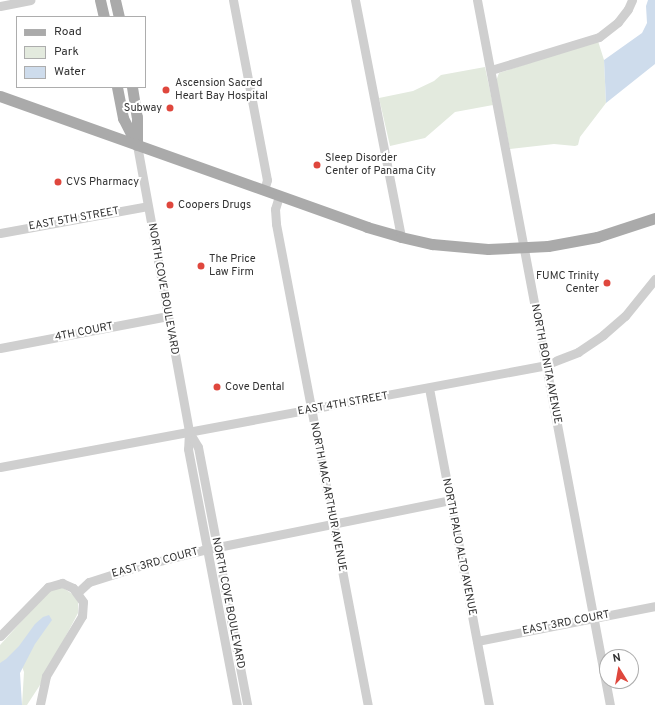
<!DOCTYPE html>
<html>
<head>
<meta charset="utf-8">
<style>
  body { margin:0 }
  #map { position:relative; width:655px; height:705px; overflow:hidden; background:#fff; font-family:Overpass,sans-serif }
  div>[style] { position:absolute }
  .green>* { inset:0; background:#e3eade }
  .water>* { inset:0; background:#cedcec }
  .minor>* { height:9px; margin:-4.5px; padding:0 4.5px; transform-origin:4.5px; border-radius:4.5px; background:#cfcfcf }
  .major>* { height:11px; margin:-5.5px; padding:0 5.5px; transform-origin:5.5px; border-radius:5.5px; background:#aaa }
  .dots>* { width:11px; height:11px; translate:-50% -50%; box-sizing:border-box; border:2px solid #fff; border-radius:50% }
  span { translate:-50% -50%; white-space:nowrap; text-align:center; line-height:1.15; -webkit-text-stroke:4px #fff; paint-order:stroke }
  .poi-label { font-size:11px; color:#323232 }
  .left { translate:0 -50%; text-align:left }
  .right { translate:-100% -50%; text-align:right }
  .street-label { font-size:11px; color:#323232 }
  .legend { position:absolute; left:16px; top:16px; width:130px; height:72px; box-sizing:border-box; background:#fff; border:1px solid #adadad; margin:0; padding:5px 7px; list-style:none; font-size:12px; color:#323232 }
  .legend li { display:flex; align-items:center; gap:8px; height:20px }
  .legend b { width:20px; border:1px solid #adadad }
  .north { position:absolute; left:599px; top:649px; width:40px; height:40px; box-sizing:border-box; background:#fff; border:1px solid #adadad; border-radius:50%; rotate:349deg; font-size:11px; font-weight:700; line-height:16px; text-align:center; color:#323232 }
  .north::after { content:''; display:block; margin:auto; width:14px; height:18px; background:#df473d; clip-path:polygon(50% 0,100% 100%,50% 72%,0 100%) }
</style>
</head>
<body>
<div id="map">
  <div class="green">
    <i style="clip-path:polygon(598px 41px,604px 60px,606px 103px,580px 137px,578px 145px,575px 146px,554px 144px,510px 149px,496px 81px,499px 73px)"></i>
    <i style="clip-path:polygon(485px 67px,493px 105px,455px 112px,425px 138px,390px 146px,379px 98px,413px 91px,434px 81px,441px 75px)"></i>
    <i style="clip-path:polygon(57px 588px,63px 588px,74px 595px,78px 602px,78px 613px,40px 685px,27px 705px,22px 705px,24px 672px,21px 664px,0 667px,0 645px,49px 591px)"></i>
  </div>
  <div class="water">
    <i style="clip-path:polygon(648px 0,655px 0,655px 64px,606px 103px,604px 60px,642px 33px,647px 23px,646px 6px)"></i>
    <i style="clip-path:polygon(49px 615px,52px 620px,35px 644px,20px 673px,22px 705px,0 705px,0 663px,6px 659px,19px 646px,35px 624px,43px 617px)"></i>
  </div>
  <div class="minor">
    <i style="left:233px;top:0;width:183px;rotate:79.3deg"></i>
    <i style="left:267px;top:180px;width:10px;rotate:107deg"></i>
    <i style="left:355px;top:0;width:241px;rotate:79deg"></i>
    <i style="left:477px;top:0;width:717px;rotate:79.32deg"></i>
    <i style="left:0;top:6px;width:31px;rotate:-11deg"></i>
    <i style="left:491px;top:70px;width:113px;rotate:-17deg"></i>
    <i style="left:599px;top:37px;width:24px;rotate:-38deg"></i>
    <i style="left:618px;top:22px;width:16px;rotate:-52deg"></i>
    <i style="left:628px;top:9px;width:10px;rotate:-66deg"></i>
    <i style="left:137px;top:145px;width:292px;rotate:79.7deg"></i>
    <i style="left:189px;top:432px;width:17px;rotate:93deg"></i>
    <i style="left:188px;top:449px;width:261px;rotate:79.2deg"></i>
    <i style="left:279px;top:196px;width:14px;rotate:107deg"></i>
    <i style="left:275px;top:209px;width:15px;rotate:86deg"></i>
    <i style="left:276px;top:224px;width:490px;rotate:79.2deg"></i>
    <i style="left:0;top:233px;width:150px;rotate:-10.3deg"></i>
    <i style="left:0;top:348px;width:171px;rotate:-10.8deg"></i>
    <i style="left:429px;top:388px;width:323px;rotate:79.3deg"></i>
    <i style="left:189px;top:432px;width:17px;rotate:59deg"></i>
    <i style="left:198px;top:447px;width:263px;rotate:79.2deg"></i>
    <i style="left:0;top:467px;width:551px;rotate:-10.56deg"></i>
    <i style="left:542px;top:366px;width:39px;rotate:-21deg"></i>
    <i style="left:578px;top:352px;width:30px;rotate:-34deg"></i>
    <i style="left:603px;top:335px;width:29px;rotate:-41deg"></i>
    <i style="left:625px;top:316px;width:48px;rotate:-51deg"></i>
    <i style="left:77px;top:593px;width:16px;rotate:-43deg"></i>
    <i style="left:89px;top:582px;width:49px;rotate:-17.7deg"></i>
    <i style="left:136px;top:567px;width:69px;rotate:-14.2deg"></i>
    <i style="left:203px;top:550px;width:252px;rotate:-11.4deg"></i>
    <i style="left:0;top:636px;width:69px;rotate:-45.6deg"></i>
    <i style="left:48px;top:587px;width:15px;rotate:-16deg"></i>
    <i style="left:62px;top:583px;width:12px;rotate:24deg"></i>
    <i style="left:73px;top:588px;width:17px;rotate:54deg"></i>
    <i style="left:83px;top:602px;width:14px;rotate:94deg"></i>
    <i style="left:82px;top:616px;width:70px;rotate:121deg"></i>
    <i style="left:46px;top:676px;width:30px;rotate:102deg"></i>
    <i style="left:477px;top:641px;width:181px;rotate:-11.1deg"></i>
  </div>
  <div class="major">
    <i style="left:100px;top:0;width:17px;rotate:77deg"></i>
    <i style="left:115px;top:0;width:17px;rotate:77deg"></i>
    <i style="left:117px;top:87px;width:32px;rotate:79deg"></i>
    <i style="left:123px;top:118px;width:30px;rotate:63deg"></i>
    <i style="left:132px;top:87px;width:30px;rotate:81deg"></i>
    <i style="left:137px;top:117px;width:26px;rotate:90deg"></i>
    <i style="left:0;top:96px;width:390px;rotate:19.6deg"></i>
    <i style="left:367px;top:227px;width:35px;rotate:16deg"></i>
    <i style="left:401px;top:237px;width:32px;rotate:13deg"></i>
    <i style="left:432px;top:244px;width:56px;rotate:5.1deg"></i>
    <i style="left:488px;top:249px;width:60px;rotate:-2.9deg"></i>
    <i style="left:548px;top:246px;width:50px;rotate:-10.4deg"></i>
    <i style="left:597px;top:237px;width:61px;rotate:-18.1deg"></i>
  </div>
  <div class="dots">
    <i style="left:166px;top:90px;background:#df473d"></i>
    <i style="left:170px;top:108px;background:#df473d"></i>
    <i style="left:317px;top:165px;background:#df473d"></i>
    <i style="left:58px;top:182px;background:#df473d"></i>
    <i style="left:170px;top:205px;background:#df473d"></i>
    <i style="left:201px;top:266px;background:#df473d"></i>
    <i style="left:607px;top:283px;background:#df473d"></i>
    <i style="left:217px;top:387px;background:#df473d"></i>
  </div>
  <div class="poi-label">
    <span class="left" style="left:175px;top:90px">Ascension Sacred<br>Heart Bay Hospital</span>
    <span class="right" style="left:162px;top:108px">Subway</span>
    <span class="left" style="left:325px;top:165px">Sleep Disorder<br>Center of Panama City</span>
    <span class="left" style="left:66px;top:182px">CVS Pharmacy</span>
    <span class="left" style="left:178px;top:205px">Coopers Drugs</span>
    <span class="left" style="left:209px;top:266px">The Price<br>Law Firm</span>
    <span class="right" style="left:599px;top:283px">FUMC Trinity<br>Center</span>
    <span class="left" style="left:225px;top:387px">Cove Dental</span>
  </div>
  <div class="street-label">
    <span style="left:74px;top:219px;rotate:-10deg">EAST 5TH STREET</span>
    <span style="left:163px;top:289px;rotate:80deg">NORTH COVE BOULEVARD</span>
    <span style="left:84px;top:332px;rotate:-11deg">4TH COURT</span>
    <span style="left:546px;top:364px;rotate:79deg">NORTH BONITA AVENUE</span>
    <span style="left:343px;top:404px;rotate:-10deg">EAST 4TH STREET</span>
    <span style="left:328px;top:497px;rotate:79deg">NORTH MAC ARTHUR AVENUE</span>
    <span style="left:459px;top:547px;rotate:79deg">NORTH PALO ALTO AVENUE</span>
    <span style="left:155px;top:563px;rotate:-15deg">EAST 3RD COURT</span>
    <span style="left:228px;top:603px;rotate:79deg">NORTH COVE BOULEVARD</span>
    <span style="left:566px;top:623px;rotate:-11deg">EAST 3RD COURT</span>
  </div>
  <ul class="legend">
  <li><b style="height:5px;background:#aaa"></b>Road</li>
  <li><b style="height:11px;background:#e3eade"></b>Park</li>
  <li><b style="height:11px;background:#cedcec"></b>Water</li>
  </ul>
  <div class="north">N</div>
</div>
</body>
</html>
